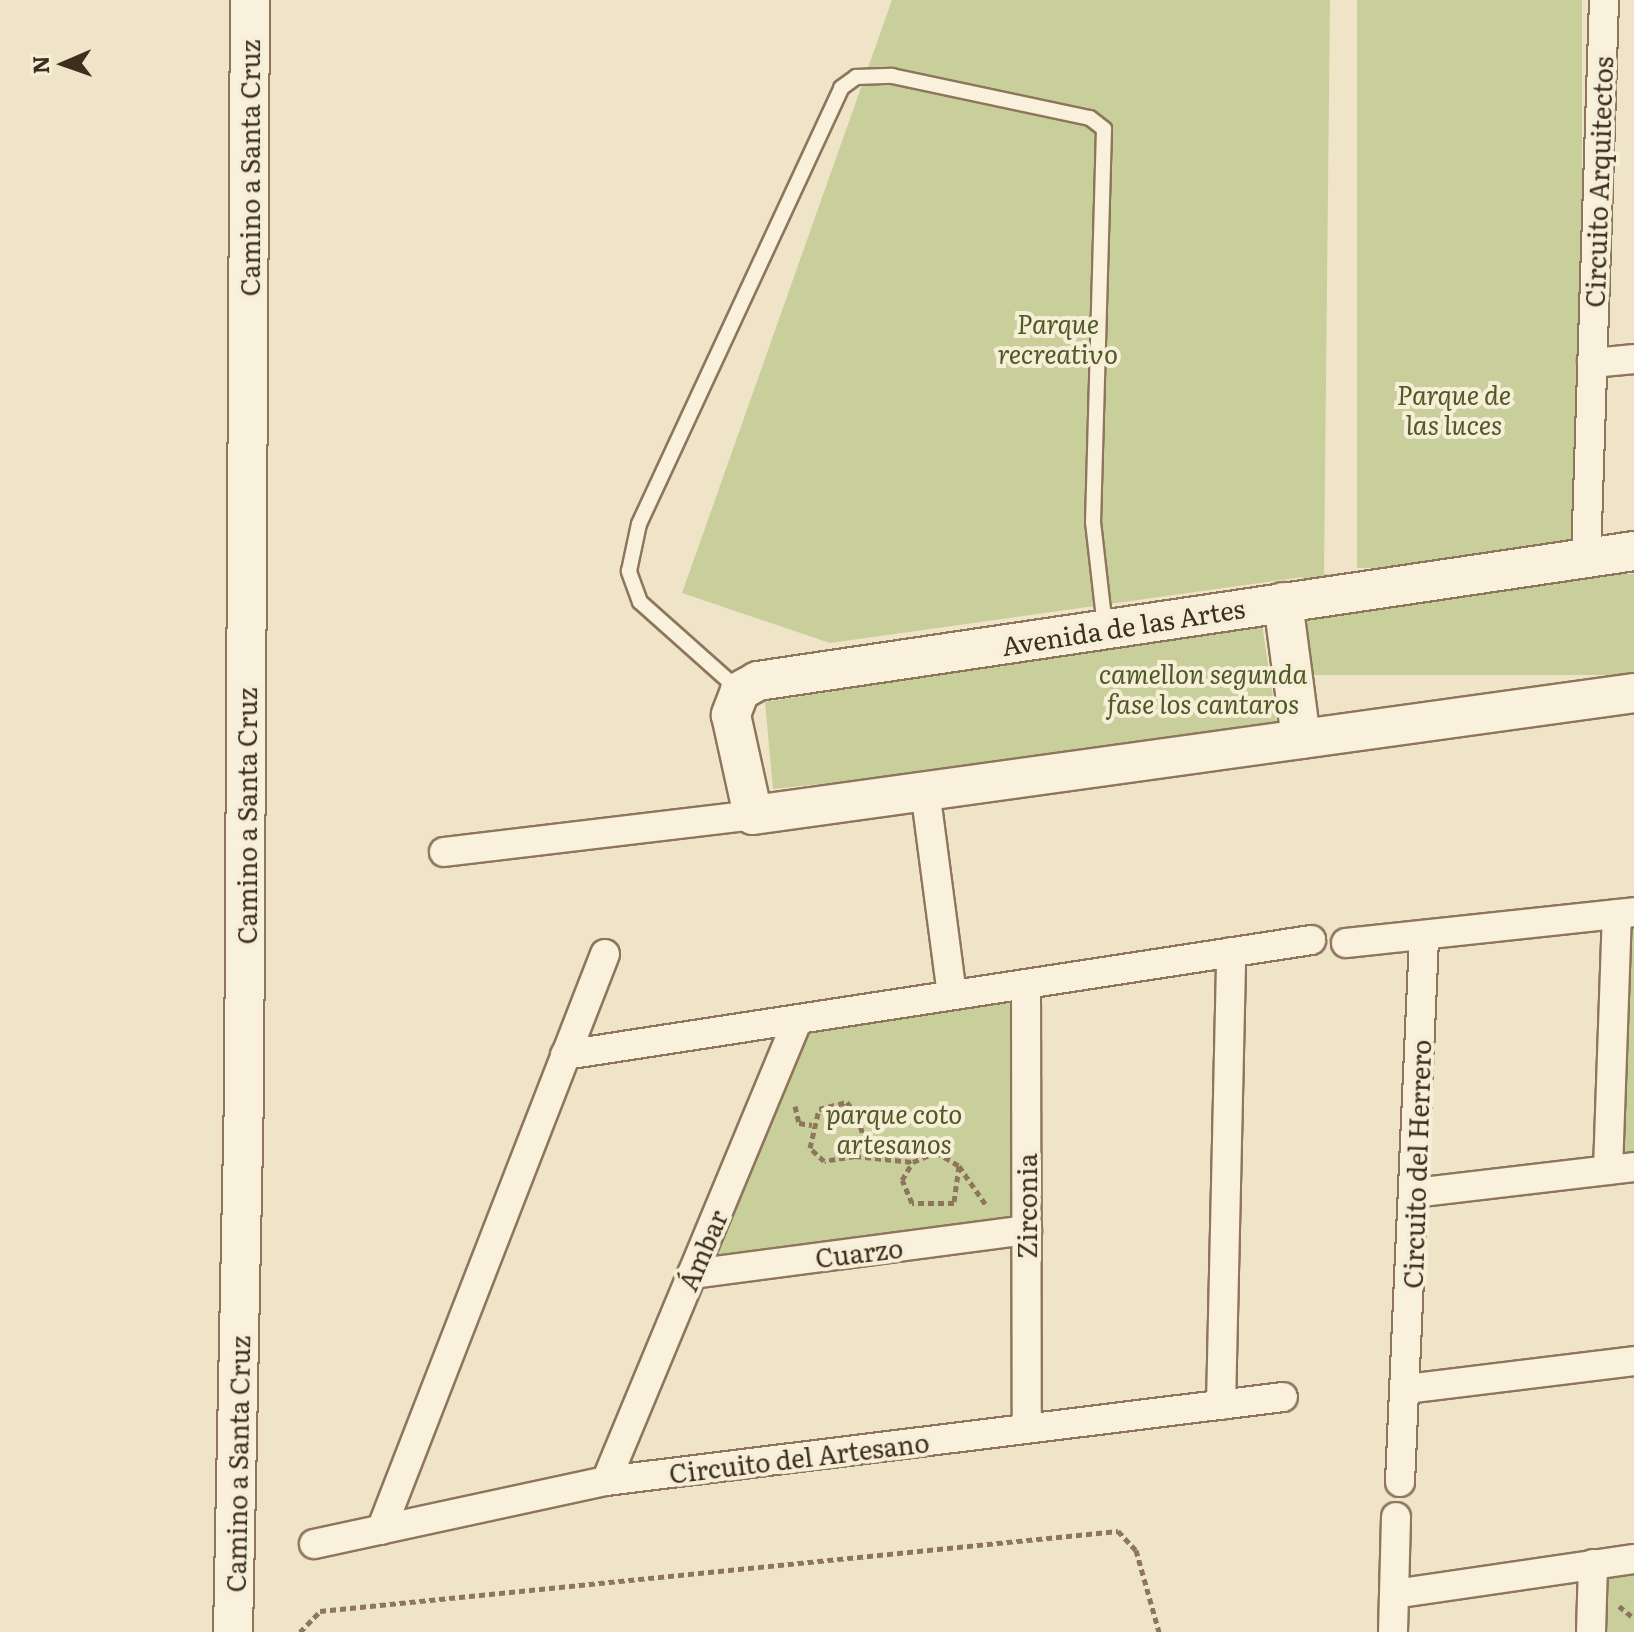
<!DOCTYPE html>
<html>
<head>
<meta charset="utf-8">
<style>
  body { margin:0 }
  #map { position:relative; width:1634px; height:1632px; overflow:hidden; background:#f0e4c8; font-family:Literata,serif }
  div>[style] { position:absolute }
  .green>* { inset:0; background:#c9cf9b; transform-origin:0 0 }
  .path>* { height:5px; margin-top:-2.5px; transform-origin:0; background:repeating-linear-gradient(90deg,#8d765c 0 6px,transparent 0 10px) }
  .roads { filter:drop-shadow(2px 0 #8d765c) drop-shadow(-2px 0 #8d765c) drop-shadow(0 2px #8d765c) drop-shadow(0 -2px #8d765c) }
  .lane>* { height:14px; margin:-7px; padding:0 7px; transform-origin:7px; border-radius:7px; background:#faf1dc }
  .street>* { height:28px; margin:-14px; padding:0 14px; transform-origin:14px; border-radius:14px; background:#faf1dc }
  .secondary>* { height:38px; margin:-19px; padding:0 19px; transform-origin:19px; border-radius:19px; background:#faf1dc }
  span { translate:-50% -50%; white-space:nowrap; text-align:center; line-height:1.15; -webkit-text-stroke:8px #f7eed8; paint-order:stroke }
  .street-label { font-size:26px; color:#3d2e20 }
  .park-label { font-size:26px; color:#4d5a26; font-style:italic }
  .north { position:absolute; left:24px; top:24px; width:80px; height:80px; -webkit-text-stroke:6px #f7eed8; paint-order:stroke; rotate:268deg; font-size:22px; font-weight:700; line-height:32px; text-align:center; color:#3d2e20 }
  .north::after { content:''; display:block; margin:auto; width:28px; height:36px; background:#3d2e20; clip-path:polygon(50% 0,100% 100%,50% 72%,0 100%) }
</style>
</head>
<body>
<div id="map">
  <div class="green">
    <i style="clip-path:polygon(892px 0,1330px 0,1324px 574px,830px 643px,682px 593px)"></i>
    <i style="left:1357px;top:0;width:225px;height:568px"></i>
    <i style="left:1634px;top:574px;width:101px;height:332px;rotate:90deg"></i>
    <i style="clip-path:polygon(1262px 624px,1277px 725px,1257px 737px,773px 789px,765px 702px)"></i>
    <i style="clip-path:polygon(1634px 916px,1634px 1165px,1610px 1169px,1619px 918px)"></i>
    <i style="clip-path:polygon(1019px 992px,1022px 1224px,698px 1271px,802px 1024px)"></i>
    <i style="left:1634px;top:1562px;width:70px;height:39px;rotate:90deg"></i>
  </div>
  <div class="path">
    <i style="left:795px;top:1106px;width:17px;rotate:77deg"></i>
    <i style="left:799px;top:1123px;width:13px;rotate:9deg"></i>
    <i style="left:855px;top:1156px;width:31px;rotate:171deg"></i>
    <i style="left:824px;top:1161px;width:19px;rotate:-137deg"></i>
    <i style="left:810px;top:1148px;width:40px;rotate:-77deg"></i>
    <i style="left:819px;top:1109px;width:29px;rotate:-14deg"></i>
    <i style="left:847px;top:1102px;width:19px;rotate:54deg"></i>
    <i style="left:858px;top:1117px;width:23px;rotate:75deg"></i>
    <i style="left:864px;top:1139px;width:19px;rotate:118deg"></i>
    <i style="left:855px;top:1156px;width:58px;rotate:5.9deg"></i>
    <i style="left:959px;top:1166px;width:37px;rotate:98deg"></i>
    <i style="left:954px;top:1203px;width:42px;rotate:180deg"></i>
    <i style="left:912px;top:1203px;width:25px;rotate:-113deg"></i>
    <i style="left:902px;top:1180px;width:21px;rotate:-59deg"></i>
    <i style="left:913px;top:1162px;width:25px;rotate:-23deg"></i>
    <i style="left:936px;top:1152px;width:27px;rotate:31deg"></i>
    <i style="left:959px;top:1166px;width:47px;rotate:55.3deg"></i>
    <i style="left:1619px;top:1606px;width:19px;rotate:39deg"></i>
    <i style="left:300px;top:1632px;width:29px;rotate:-46deg"></i>
    <i style="left:320px;top:1611px;width:802px;rotate:-5.72deg"></i>
    <i style="left:1118px;top:1531px;width:26px;rotate:47deg"></i>
    <i style="left:1136px;top:1550px;width:85px;rotate:74.3deg"></i>
  </div>
  <div class="roads">
    <div class="lane">
      <i style="left:740px;top:691px;width:134px;rotate:-138.3deg"></i>
      <i style="left:640px;top:602px;width:33px;rotate:-110deg"></i>
      <i style="left:629px;top:571px;width:48px;rotate:-78deg"></i>
      <i style="left:639px;top:524px;width:481px;rotate:-65.1deg"></i>
      <i style="left:841px;top:88px;width:19px;rotate:-36deg"></i>
      <i style="left:856px;top:77px;width:36px;rotate:-2deg"></i>
      <i style="left:892px;top:76px;width:202px;rotate:12deg"></i>
      <i style="left:1090px;top:118px;width:18px;rotate:38deg"></i>
      <i style="left:1104px;top:129px;width:393px;rotate:91.6deg"></i>
      <i style="left:1093px;top:522px;width:107px;rotate:83.5deg"></i>
    </div>
    <div class="street">
      <i style="left:1592px;top:363px;width:42px;rotate:-5.4deg"></i>
      <i style="left:1586px;top:558px;width:558px;rotate:-88.15deg"></i>
      <i style="left:925px;top:790px;width:206px;rotate:82.5deg"></i>
      <i style="left:444px;top:852px;width:311px;rotate:-6.8deg"></i>
      <i style="left:1346px;top:943px;width:290px;rotate:-6.1deg"></i>
      <i style="left:1026px;top:984px;width:444px;rotate:89.9deg"></i>
      <i style="left:565px;top:1055px;width:755px;rotate:-8.76deg"></i>
      <i style="left:1608px;top:1170px;width:256px;rotate:-88deg"></i>
      <i style="left:1414px;top:1193px;width:222px;rotate:-6.7deg"></i>
      <i style="left:692px;top:1274px;width:338px;rotate:-7.5deg"></i>
      <i style="left:1407px;top:1389px;width:229px;rotate:-7deg"></i>
      <i style="left:1221px;top:1405px;width:453px;rotate:-88.7deg"></i>
      <i style="left:606px;top:1481px;width:500px;rotate:-67.43deg"></i>
      <i style="left:1400px;top:1482px;width:544px;rotate:-87.47deg"></i>
      <i style="left:381px;top:1530px;width:618px;rotate:-68.75deg"></i>
      <i style="left:314px;top:1544px;width:299px;rotate:-12.2deg"></i>
      <i style="left:606px;top:1481px;width:682px;rotate:-7.07deg"></i>
      <i style="left:1394px;top:1594px;width:243px;rotate:-8.3deg"></i>
      <i style="left:1393px;top:1632px;width:115px;rotate:-88.5deg"></i>
      <i style="left:1591px;top:1632px;width:68px;rotate:-88.3deg"></i>
    </div>
    <div class="secondary">
      <i style="left:1634px;top:551px;width:886px;rotate:171.56deg"></i>
      <i style="left:758px;top:681px;width:21px;rotate:151deg"></i>
      <i style="left:740px;top:691px;width:26px;rotate:111deg"></i>
      <i style="left:731px;top:715px;width:102px;rotate:77.6deg"></i>
      <i style="left:753px;top:815px;width:889px;rotate:-7.88deg"></i>
      <i style="left:1283px;top:602px;width:138px;rotate:82.5deg"></i>
      <i style="left:233px;top:1632px;width:538px;rotate:-88.83deg"></i>
      <i style="left:244px;top:1094px;width:1094px;rotate:-89.69deg"></i>
    </div>
  </div>
  <div class="street-label">
    <span style="left:249px;top:168px;rotate:-90deg">Camino a Santa Cruz</span>
    <span style="left:1598px;top:182px;rotate:-88deg">Circuito Arquitectos</span>
    <span style="left:1123px;top:626px;rotate:-9deg">Avenida de las Artes</span>
    <span style="left:246px;top:816px;rotate:-90deg">Camino a Santa Cruz</span>
    <span style="left:1416px;top:1164px;rotate:-88deg">Circuito del Herrero</span>
    <span style="left:1026px;top:1206px;rotate:-90deg">Zirconia</span>
    <span style="left:702px;top:1250px;rotate:-67deg">Ámbar</span>
    <span style="left:859px;top:1252px;rotate:-7deg">Cuarzo</span>
    <span style="left:799px;top:1457px;rotate:-7deg">Circuito del Artesano</span>
    <span style="left:237px;top:1464px;rotate:-89deg">Camino a Santa Cruz</span>
  </div>
  <div class="park-label">
    <span style="left:1058px;top:338px">Parque<br>recreativo</span>
    <span style="left:1454px;top:409px">Parque de<br>las luces</span>
    <span style="left:1203px;top:688px">camellon segunda<br>fase los cantaros</span>
    <span style="left:894px;top:1128px">parque coto<br>artesanos</span>
  </div>
  <div class="north">N</div>
</div>
</body>
</html>
